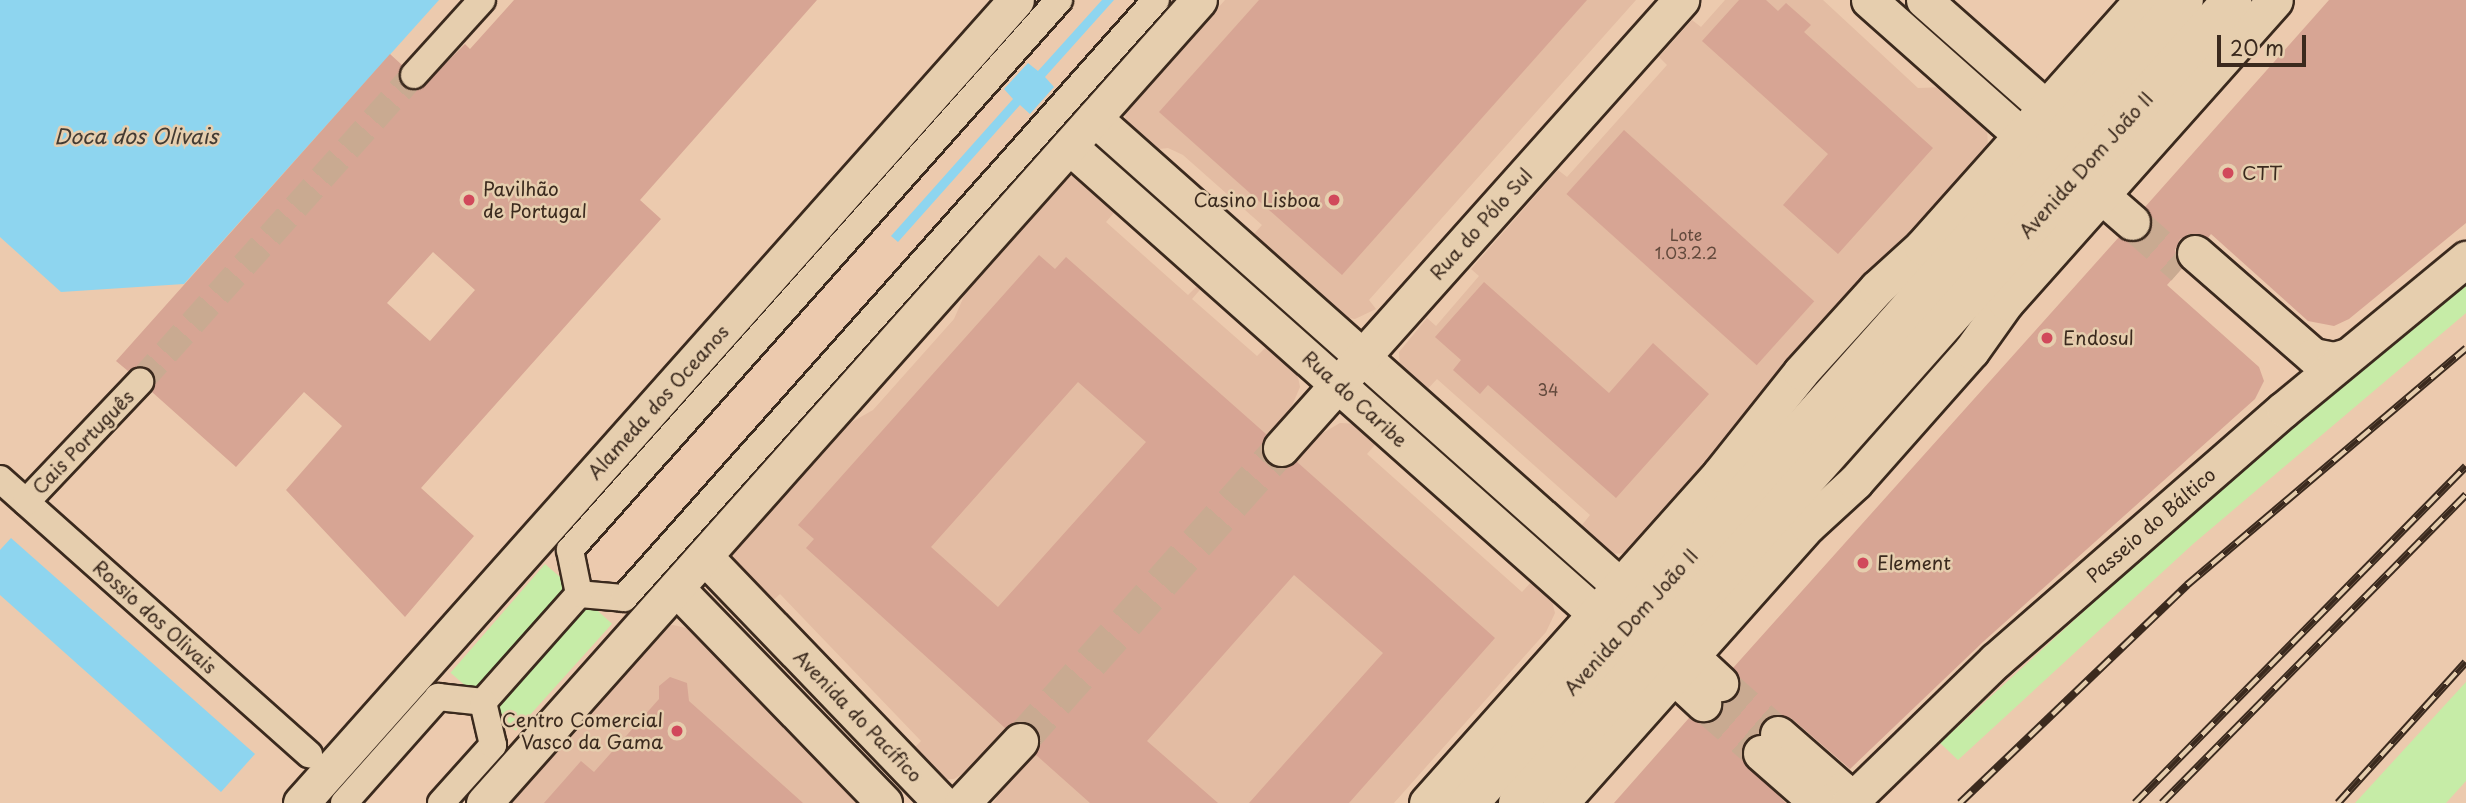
<!DOCTYPE html>
<html>
<head>
<meta charset="utf-8">
<style>
  body { margin:0 }
  #map { position:relative; width:2466px; height:803px; overflow:hidden; background:#eccaae; font-family:"Playpen Sans",sans-serif }
  div>[style] { position:absolute }
  .built>* { inset:0; background:#e3bca3 }
  .green>* { inset:0; background:#c6eca7; transform-origin:0 0 }
  .water>* { inset:0; background:#8ed5ef }
  .building>* { inset:0; background:#d7a594; transform-origin:0 0 }
  .pedestrian-tunnel>* { height:26px; margin-top:-13px; transform-origin:0; background:repeating-linear-gradient(90deg,#c9aa91 0 26px,transparent 0 39px) }
  .minor-tunnel>* { height:35px; margin-top:-17.5px; transform-origin:0; background:repeating-linear-gradient(90deg,#c9aa91 0 35px,transparent 0 53px) }
  .roads { filter:drop-shadow(2px 0 #3b2a1e) drop-shadow(-2px 0 #3b2a1e) drop-shadow(0 2px #3b2a1e) drop-shadow(0 -2px #3b2a1e) }
  .pedestrian>* { height:26px; margin:-13px; padding:0 13px; transform-origin:13px; border-radius:13px; background:#e6ceae }
  .minor>* { height:35px; margin:-17.5px; padding:0 17.5px; transform-origin:17.5px; border-radius:17.5px; background:#e6ceae }
  .secondary>* { height:38px; margin:-19px; padding:0 19px; transform-origin:19px; border-radius:19px; background:#e6ceae }
  .rail>* { height:8px; margin-top:-4px; transform-origin:0; background:repeating-linear-gradient(90deg,#e6ceae 0 16px,#3b2a1e 0 32px); box-sizing:border-box; border-block:2px solid #3b2a1e }
  .dots>* { width:19px; height:19px; translate:-50% -50%; box-sizing:border-box; border:4px solid #e6ceae; border-radius:50% }
  span { translate:-50% -50%; white-space:nowrap; text-align:center; line-height:1.15; -webkit-text-stroke:5px #e6ceae; paint-order:stroke }
  .number-label { font-size:16px; color:#62493c }
  .number-label span { -webkit-text-stroke-width:0 }
  .street-label { font-size:19px; color:#3b2a1e }
  .poi-label { font-size:19px; color:#3b2a1e }
  .left { translate:0 -50%; text-align:left }
  .right { translate:-100% -50%; text-align:right }
  .water-label { font-size:21px; color:#433b33; font-style:italic }
  .scale { position:absolute; left:2217px; top:35px; width:89px; height:32px; box-sizing:border-box; border:4px solid #3b2a1e; border-top:0; padding-left:9px; font-size:21px; line-height:24px; white-space:nowrap; color:#3b2a1e; -webkit-text-stroke:5px #e6ceae; paint-order:stroke }
</style>
</head>
<body>
<div id="map">
  <div class="built">
    <i style="clip-path:polygon(1225px 0,1636px 0,1369px 300px,1376px 309px,1355px 319px,1342px 317px,1252px 236px,1262px 225px,1183px 155px,1168px 148px,1150px 150px,1126px 122px,1124px 107px,1140px 78px,1156px 77px)"></i>
    <i style="clip-path:polygon(1725px 0,1823px 0,1918px 88px,1946px 87px,1987px 126px,1988px 149px,1629px 553px,1608px 554px,1578px 530px,1590px 515px,1437px 379px,1424px 393px,1400px 370px,1399px 352px,1427px 318px,1436px 326px,1479px 276px,1471px 269px,1558px 170px,1567px 177px,1667px 65px,1659px 57px,1692px 20px,1701px 27px)"></i>
    <i style="clip-path:polygon(1073px 176px,1084px 179px,1119px 207px,1106px 222px,1188px 295px,1202px 281px,1205px 284px,1192px 299px,1257px 356px,1271px 342px,1296px 367px,1300px 387px,1291px 408px,1321px 434px,1340px 423px,1361px 424px,1380px 439px,1367px 454px,1522px 592px,1535px 578px,1550px 593px,1555px 613px,1546px 632px,1394px 803px,993px 803px,997px 798px,970px 769px,954px 779px,937px 779px,907px 755px,921px 741px,780px 594px,765px 608px,731px 565px,731px 546px,817px 442px,873px 410px,954px 319px,981px 257px,1062px 177px)"></i>
    <i style="clip-path:polygon(673px 625px,695px 630px,864px 803px,495px 803px,662px 627px)"></i>
  </div>
  <div class="green">
    <i style="clip-path:polygon(2466px 282px,2466px 313px,2193px 544px,1958px 760px,1940px 743px,2176px 527px)"></i>
    <i style="left:545px;top:564px;width:32px;height:144px;rotate:41deg"></i>
    <i style="left:589px;top:603px;width:31px;height:144px;rotate:42deg"></i>
    <i style="clip-path:polygon(2466px 682px,2466px 781px,2446px 803px,2355px 803px)"></i>
  </div>
  <div class="water">
    <i style="clip-path:polygon(0 0,439px 0,184px 284px,61px 292px,0 237px)"></i>
    <i style="clip-path:polygon(1102px 0,1114px 0,1045px 77px,1054px 87px,1030px 114px,1020px 105px,898px 242px,891px 236px,1013px 99px,1004px 89px,1028px 63px,1038px 71px)"></i>
    <i style="clip-path:polygon(11px 538px,255px 754px,221px 792px,0 595px,0 550px)"></i>
  </div>
  <div class="building">
    <i style="clip-path:polygon(evenodd,514px 0,817px 0,640px 200px,661px 219px,421px 488px,474px 536px,405px 617px,286px 490px,342px 426px,304px 392px,236px 467px,152px 392px,155px 378px,150px 370px,136px 367px,128px 371px,116px 361px,390px 54px,402px 65px,399px 72px,403px 86px,419px 90px,465px 44px,470px 49px,514px 0,433px 252px,475px 290px,430px 341px,387px 303px,433px 252px)"></i>
    <i style="clip-path:polygon(1259px 0,1587px 0,1342px 275px,1159px 112px)"></i>
    <i style="clip-path:polygon(1739px 0,1766px 0,1778px 11px,1786px 3px,1811px 25px,1804px 32px,1933px 148px,1838px 254px,1783px 205px,1828px 154px,1702px 41px)"></i>
    <i style="clip-path:polygon(2329px 0,2466px 0,2466px 223px,2349px 319px,2334px 326px,2308px 321px,2211px 234px,2208px 238px,2189px 234px,2180px 239px,2175px 250px,2182px 268px,2167px 285px,2259px 367px,2264px 381px,2255px 399px,1984px 641px,1850px 769px,1791px 718px,1772px 715px,1762px 721px,1758px 734px,1745px 740px,1742px 759px,1786px 803px,1614px 803px,1689px 718px,1708px 722px,1718px 716px,1723px 702px,1734px 697px,1739px 688px,1733px 668px,2119px 237px,2129px 242px,2147px 236px,2152px 225px,2145px 207px)"></i>
    <i style="left:1624px;top:130px;width:256px;height:86px;rotate:42deg"></i>
    <i style="clip-path:polygon(evenodd,1039px 255px,1055px 269px,1066px 257px,1266px 434px,1262px 454px,1268px 463px,1287px 467px,1296px 461px,1495px 638px,1349px 803px,1249px 803px,1383px 653px,1294px 575px,1147px 741px,1218px 803px,1090px 803px,1035px 754px,1039px 736px,1033px 726px,1015px 722px,1005px 728px,806px 548px,814px 539px,798px 525px,1039px 255px,1078px 382px,1146px 442px,998px 607px,931px 547px,1078px 382px)"></i>
    <i style="clip-path:polygon(1484px 282px,1609px 393px,1653px 343px,1709px 394px,1616px 498px,1488px 385px,1480px 394px,1453px 370px,1461px 360px,1435px 337px)"></i>
    <i style="clip-path:polygon(670px 677px,687px 683px,689px 701px,803px 803px,544px 803px,581px 761px,594px 772px,659px 699px,659px 686px)"></i>
  </div>
  <div class="pedestrian-tunnel">
    <i style="left:140px;top:382px;width:411px;rotate:-48.3deg"></i>
  </div>
  <div class="minor-tunnel">
    <i style="left:2132px;top:222px;width:68px;rotate:41.4deg"></i>
    <i style="left:1720px;top:683px;width:77px;rotate:41.3deg"></i>
    <i style="left:1703px;top:703px;width:77px;rotate:40.8deg"></i>
    <i style="left:1020px;top:741px;width:392px;rotate:-48.3deg"></i>
  </div>
  <div class="roads">
    <div class="pedestrian">
      <i style="left:414px;top:75px;width:101px;rotate:-47.8deg"></i>
      <i style="left:0;top:479px;width:414px;rotate:41.7deg"></i>
      <i style="left:26px;top:502px;width:166px;rotate:-46.5deg"></i>
      <i style="left:579px;top:594px;width:45px;rotate:5.1deg"></i>
      <i style="left:624px;top:598px;width:800px;rotate:-48.34deg"></i>
      <i style="left:344px;top:803px;width:142px;rotate:-48.4deg"></i>
      <i style="left:438px;top:697px;width:45px;rotate:6.3deg"></i>
      <i style="left:483px;top:702px;width:144px;rotate:-48.4deg"></i>
      <i style="left:579px;top:594px;width:45px;rotate:-101.6deg"></i>
      <i style="left:570px;top:550px;width:736px;rotate:-48.36deg"></i>
      <i style="left:441px;top:803px;width:78px;rotate:-48.1deg"></i>
      <i style="left:493px;top:745px;width:44px;rotate:-103.1deg"></i>
    </div>
    <div class="minor">
      <i style="left:1869px;top:0;width:203px;rotate:41.6deg"></i>
      <i style="left:1924px;top:0;width:163px;rotate:41.5deg"></i>
      <i style="left:1094px;top:118px;width:704px;rotate:41.66deg"></i>
      <i style="left:1069px;top:146px;width:705px;rotate:41.61deg"></i>
      <i style="left:2101px;top:195px;width:41px;rotate:41.1deg"></i>
      <i style="left:2195px;top:253px;width:157px;rotate:41.1deg"></i>
      <i style="left:2313px;top:356px;width:21px;rotate:11deg"></i>
      <i style="left:2334px;top:360px;width:14px;rotate:-17deg"></i>
      <i style="left:1281px;top:448px;width:601px;rotate:-48.24deg"></i>
      <i style="left:704px;top:556px;width:343px;rotate:46.1deg"></i>
      <i style="left:676px;top:588px;width:299px;rotate:45.9deg"></i>
      <i style="left:1691px;top:656px;width:40px;rotate:43deg"></i>
      <i style="left:1674px;top:676px;width:40px;rotate:43deg"></i>
      <i style="left:1778px;top:734px;width:85px;rotate:41.2deg"></i>
      <i style="left:1842px;top:790px;width:13px;rotate:81deg"></i>
      <i style="left:1761px;top:753px;width:76px;rotate:41.3deg"></i>
      <i style="left:301px;top:803px;width:1075px;rotate:-48.32deg"></i>
      <i style="left:484px;top:803px;width:1075px;rotate:-48.32deg"></i>
      <i style="left:962px;top:803px;width:85px;rotate:-46.9deg"></i>
      <i style="left:1427px;top:803px;width:441px;rotate:-48.3deg"></i>
      <i style="left:1720px;top:474px;width:130px;rotate:-51.5deg"></i>
      <i style="left:1801px;top:372px;width:113px;rotate:-47.9deg"></i>
      <i style="left:1877px;top:288px;width:61px;rotate:-42.3deg"></i>
      <i style="left:1922px;top:247px;width:331px;rotate:-48.3deg"></i>
      <i style="left:1560px;top:803px;width:373px;rotate:-48.3deg"></i>
      <i style="left:1808px;top:525px;width:64px;rotate:-42.5deg"></i>
      <i style="left:1855px;top:482px;width:175px;rotate:-48.5deg"></i>
      <i style="left:1971px;top:351px;width:60px;rotate:-54.5deg"></i>
      <i style="left:2006px;top:302px;width:404px;rotate:-48.3deg"></i>
      <i style="left:1849px;top:803px;width:204px;rotate:-44.2deg"></i>
      <i style="left:1995px;top:661px;width:383px;rotate:-41.1deg"></i>
      <i style="left:2284px;top:409px;width:236px;rotate:-39.5deg"></i>
    </div>
    <div class="secondary">
      <i style="left:1469px;top:803px;width:1075px;rotate:-48.32deg"></i>
      <i style="left:1518px;top:803px;width:1075px;rotate:-48.36deg"></i>
    </div>
  </div>
  <div class="rail">
    <i style="left:1960px;top:803px;width:315px;rotate:-43.8deg"></i>
    <i style="left:2187px;top:585px;width:366px;rotate:-40.3deg"></i>
    <i style="left:2135px;top:803px;width:472px;rotate:-45.5deg"></i>
    <i style="left:2162px;top:803px;width:433px;rotate:-45.4deg"></i>
    <i style="left:2338px;top:803px;width:190px;rotate:-47.8deg"></i>
  </div>
  <div class="dots">
    <i style="left:2228px;top:173px;background:#d1495b"></i>
    <i style="left:469px;top:200px;background:#d1495b"></i>
    <i style="left:1334px;top:200px;background:#d1495b"></i>
    <i style="left:2047px;top:338px;background:#d1495b"></i>
    <i style="left:1863px;top:563px;background:#d1495b"></i>
    <i style="left:677px;top:731px;background:#d1495b"></i>
  </div>
  <div class="number-label">
    <span style="left:1686px;top:243px">Lote<br>1.03.2.2</span>
    <span style="left:1548px;top:389px">34</span>
  </div>
  <div class="street-label">
    <span style="left:2086px;top:165px;rotate:-48deg">Avenida Dom João II</span>
    <span style="left:1481px;top:224px;rotate:-48deg">Rua do Pólo Sul</span>
    <span style="left:1355px;top:399px;rotate:42deg">Rua do Caribe</span>
    <span style="left:658px;top:402px;rotate:-48deg">Alameda dos Oceanos</span>
    <span style="left:83px;top:442px;rotate:-46deg">Cais Português</span>
    <span style="left:2151px;top:525px;rotate:-41deg">Passeio do Báltico</span>
    <span style="left:155px;top:617px;rotate:42deg">Rossio dos Olivais</span>
    <span style="left:1631px;top:622px;rotate:-48deg">Avenida Dom João II</span>
    <span style="left:858px;top:716px;rotate:46deg">Avenida do Pacífico</span>
  </div>
  <div class="poi-label">
    <span class="left" style="left:2242px;top:173px">CTT</span>
    <span class="left" style="left:483px;top:200px">Pavilhão<br>de Portugal</span>
    <span class="right" style="left:1320px;top:200px">Casino Lisboa</span>
    <span class="left" style="left:2063px;top:338px">Endosul</span>
    <span class="left" style="left:1877px;top:563px">Element</span>
    <span class="right" style="left:663px;top:731px">Centro Comercial<br>Vasco da Gama</span>
  </div>
  <div class="water-label">
    <span style="left:136px;top:135px">Doca dos Olivais</span>
  </div>
  <div class="scale">20 m</div>
</div>
</body>
</html>
